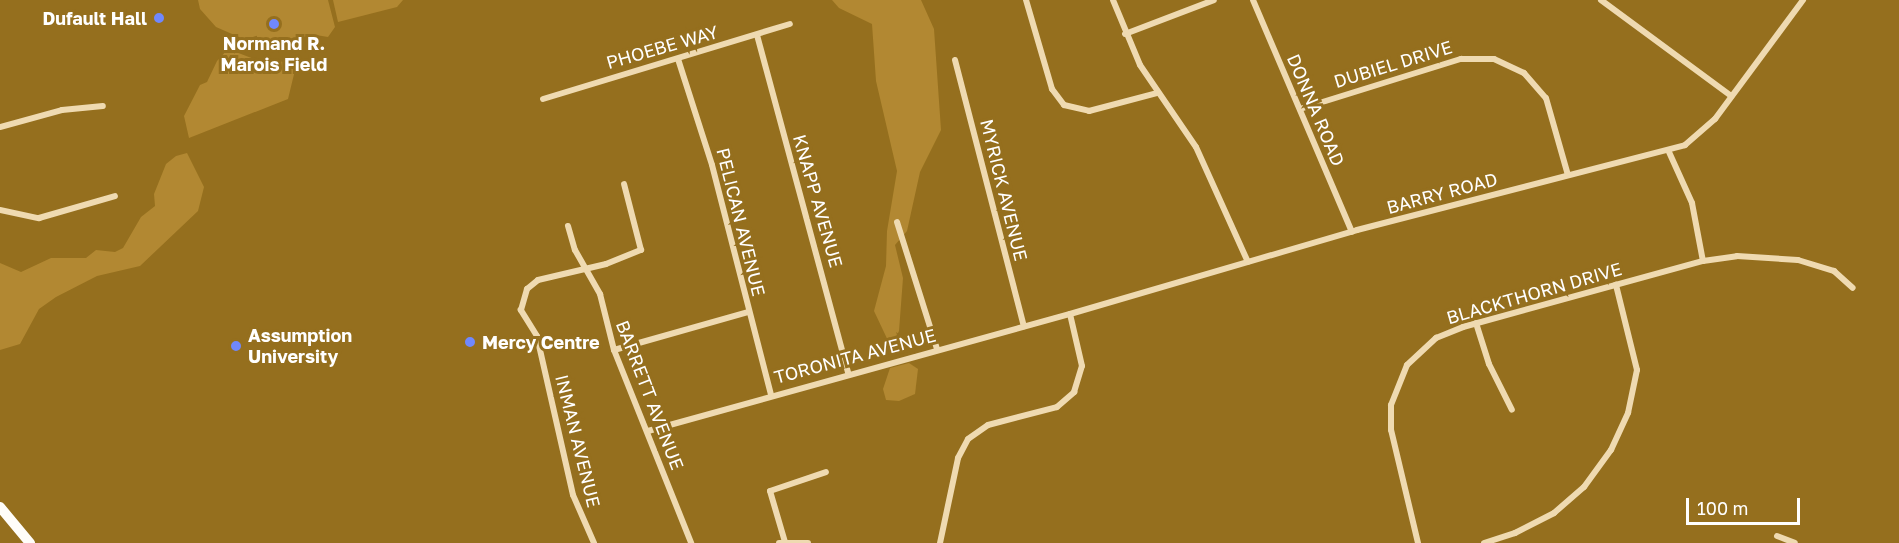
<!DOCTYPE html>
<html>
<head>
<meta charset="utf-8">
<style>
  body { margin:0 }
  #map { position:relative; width:1899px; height:543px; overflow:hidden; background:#956f1e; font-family:"Golos Text",sans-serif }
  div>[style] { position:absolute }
  .green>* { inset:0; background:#b28832 }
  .street>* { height:6px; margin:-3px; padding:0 3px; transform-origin:3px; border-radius:3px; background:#efdab1 }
  .primary>* { height:10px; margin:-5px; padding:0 5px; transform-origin:5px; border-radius:5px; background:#fffdf9 }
  .dots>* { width:16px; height:16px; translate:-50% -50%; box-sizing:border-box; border:3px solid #956f1e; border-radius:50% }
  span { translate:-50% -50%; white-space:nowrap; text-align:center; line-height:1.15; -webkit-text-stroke:6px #956f1e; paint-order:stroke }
  .poi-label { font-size:18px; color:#fff; font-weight:700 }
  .right { translate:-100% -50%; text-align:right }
  .left { translate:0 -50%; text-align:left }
  .street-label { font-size:18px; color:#fff }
  .scale { position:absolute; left:1686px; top:498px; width:114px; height:27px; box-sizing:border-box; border:3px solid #fff; border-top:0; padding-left:8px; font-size:18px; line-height:21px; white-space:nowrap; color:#fff; -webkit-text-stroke:4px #956f1e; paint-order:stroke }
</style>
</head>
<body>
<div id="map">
  <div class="green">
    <i style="clip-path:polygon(198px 0,328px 0,335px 27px,328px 37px,316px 35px,255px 44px,216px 27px,200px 9px)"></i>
    <i style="clip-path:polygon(333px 0,403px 0,397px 7px,338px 22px)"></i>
    <i style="clip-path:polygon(832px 0,921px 0,934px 29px,941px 130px,920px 172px,907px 231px,895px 245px,903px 278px,899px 331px,891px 347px,874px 311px,886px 266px,887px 231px,897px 171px,876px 81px,872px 24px,839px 8px)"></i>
    <i style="clip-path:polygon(228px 49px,259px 61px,290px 62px,296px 66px,288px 99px,189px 138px,184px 116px,200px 85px,207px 82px,217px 61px)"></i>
    <i style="clip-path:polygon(187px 153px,204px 187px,198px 211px,140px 266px,97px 276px,56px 297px,39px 309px,20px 344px,0 350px,0 263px,21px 272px,51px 258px,86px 258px,96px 250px,115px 252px,123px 248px,141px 217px,155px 206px,154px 194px,166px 164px,176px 156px)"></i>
    <i style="clip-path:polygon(909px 363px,918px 369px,915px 394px,899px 401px,886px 400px,883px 389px,890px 368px)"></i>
  </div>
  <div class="street">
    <i style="left:1026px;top:0;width:93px;rotate:73.7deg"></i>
    <i style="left:1052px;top:89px;width:20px;rotate:53deg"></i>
    <i style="left:1064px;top:105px;width:26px;rotate:13deg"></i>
    <i style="left:1089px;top:111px;width:70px;rotate:-14.8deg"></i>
    <i style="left:1113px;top:0;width:70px;rotate:67.4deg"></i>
    <i style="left:1140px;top:65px;width:99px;rotate:55.7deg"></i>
    <i style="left:1196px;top:147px;width:126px;rotate:65.7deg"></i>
    <i style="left:1253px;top:0;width:252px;rotate:66.9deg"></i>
    <i style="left:1601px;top:0;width:162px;rotate:36.4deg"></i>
    <i style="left:1125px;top:34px;width:95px;rotate:-20.9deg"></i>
    <i style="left:757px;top:35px;width:352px;rotate:74.9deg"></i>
    <i style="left:678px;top:59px;width:111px;rotate:72.2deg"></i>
    <i style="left:712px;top:165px;width:236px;rotate:75.6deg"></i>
    <i style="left:955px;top:60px;width:275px;rotate:75.5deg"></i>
    <i style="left:543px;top:99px;width:258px;rotate:-16.9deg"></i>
    <i style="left:1300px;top:109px;width:169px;rotate:-17.3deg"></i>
    <i style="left:1461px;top:59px;width:33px"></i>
    <i style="left:1494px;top:59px;width:33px;rotate:25deg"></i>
    <i style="left:1524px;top:73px;width:33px;rotate:49deg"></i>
    <i style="left:1546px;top:98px;width:80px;rotate:74.1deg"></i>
    <i style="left:0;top:127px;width:64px;rotate:-15.3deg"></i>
    <i style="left:62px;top:110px;width:41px;rotate:-5.6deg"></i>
    <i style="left:1669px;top:152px;width:56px;rotate:65.7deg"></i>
    <i style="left:1692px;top:203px;width:59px;rotate:79.3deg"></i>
    <i style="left:0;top:210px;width:40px;rotate:12deg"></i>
    <i style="left:39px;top:218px;width:79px;rotate:-16.1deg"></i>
    <i style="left:897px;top:222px;width:133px;rotate:72.5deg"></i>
    <i style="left:568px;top:226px;width:25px;rotate:74deg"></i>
    <i style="left:575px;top:250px;width:51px;rotate:60.4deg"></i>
    <i style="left:600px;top:294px;width:58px;rotate:76deg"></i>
    <i style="left:614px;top:350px;width:208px;rotate:68.2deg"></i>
    <i style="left:1476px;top:323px;width:43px;rotate:72.4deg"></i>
    <i style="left:1489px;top:364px;width:51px;rotate:63.4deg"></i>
    <i style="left:614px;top:350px;width:139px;rotate:-15.8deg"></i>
    <i style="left:648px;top:431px;width:438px;rotate:-15.5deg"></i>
    <i style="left:1777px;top:536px;width:19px;rotate:21deg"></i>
    <i style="left:785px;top:542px;width:53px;rotate:-106.4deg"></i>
    <i style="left:770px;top:491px;width:59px;rotate:-18.7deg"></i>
    <i style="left:594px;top:543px;width:52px;rotate:-113.6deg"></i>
    <i style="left:573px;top:495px;width:163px;rotate:-102.8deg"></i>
    <i style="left:537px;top:336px;width:31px;rotate:-122deg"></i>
    <i style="left:521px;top:310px;width:22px;rotate:-74deg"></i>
    <i style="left:527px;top:289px;width:14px;rotate:-39deg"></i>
    <i style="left:538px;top:280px;width:70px;rotate:-13.2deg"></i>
    <i style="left:606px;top:264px;width:38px;rotate:-22deg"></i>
    <i style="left:641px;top:250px;width:68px;rotate:-104.4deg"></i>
    <i style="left:779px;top:543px;width:29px"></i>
    <i style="left:940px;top:543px;width:87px;rotate:-78deg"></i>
    <i style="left:958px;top:458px;width:21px;rotate:-62deg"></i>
    <i style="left:968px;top:439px;width:24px;rotate:-35deg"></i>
    <i style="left:988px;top:425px;width:71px;rotate:-14.6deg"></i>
    <i style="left:1057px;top:407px;width:23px;rotate:-41deg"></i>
    <i style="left:1074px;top:392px;width:27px;rotate:-73deg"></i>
    <i style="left:1082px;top:366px;width:53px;rotate:-103deg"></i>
    <i style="left:1070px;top:314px;width:299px;rotate:-16.3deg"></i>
    <i style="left:1357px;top:230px;width:339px;rotate:-14.5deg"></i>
    <i style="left:1685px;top:145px;width:40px;rotate:-41deg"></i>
    <i style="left:1715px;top:119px;width:148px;rotate:-53.5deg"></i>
    <i style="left:1418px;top:543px;width:116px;rotate:-103.4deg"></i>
    <i style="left:1391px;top:430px;width:25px;rotate:-90deg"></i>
    <i style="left:1391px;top:405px;width:43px;rotate:-68.2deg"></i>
    <i style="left:1407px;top:365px;width:40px;rotate:-43deg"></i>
    <i style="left:1436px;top:338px;width:29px;rotate:-22deg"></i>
    <i style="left:1463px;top:327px;width:249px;rotate:-15.4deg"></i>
    <i style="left:1703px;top:261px;width:34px;rotate:-8deg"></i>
    <i style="left:1737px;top:256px;width:61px;rotate:3.8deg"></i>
    <i style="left:1798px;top:260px;width:38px;rotate:17deg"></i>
    <i style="left:1834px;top:271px;width:25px;rotate:42deg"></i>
    <i style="left:1484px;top:543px;width:33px;rotate:-18deg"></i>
    <i style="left:1515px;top:533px;width:44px;rotate:-27.1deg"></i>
    <i style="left:1554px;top:513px;width:40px;rotate:-41deg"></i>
    <i style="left:1584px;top:487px;width:46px;rotate:-53.9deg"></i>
    <i style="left:1611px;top:450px;width:41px;rotate:-65.3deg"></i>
    <i style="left:1628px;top:413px;width:44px;rotate:-78.2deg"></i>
    <i style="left:1637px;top:370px;width:88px;rotate:-103.9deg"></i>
  </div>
  <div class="primary">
    <i style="left:0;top:507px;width:47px;rotate:50.2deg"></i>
  </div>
  <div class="dots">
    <i style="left:159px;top:18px;background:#7088fd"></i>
    <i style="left:274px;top:24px;background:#7088fd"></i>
    <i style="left:470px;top:342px;background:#7088fd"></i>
    <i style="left:236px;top:346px;background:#7088fd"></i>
  </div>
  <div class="poi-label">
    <span class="right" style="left:147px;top:18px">Dufault Hall</span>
    <span style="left:274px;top:54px">Normand R.<br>Marois Field</span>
    <span class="left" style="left:248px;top:346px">Assumption<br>University</span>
    <span class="left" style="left:482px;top:342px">Mercy Centre</span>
  </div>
  <div class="street-label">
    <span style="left:662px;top:47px;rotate:-16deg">PHOEBE WAY</span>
    <span style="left:1393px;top:64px;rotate:-17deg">DUBIEL DRIVE</span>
    <span style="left:1316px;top:110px;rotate:67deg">DONNA ROAD</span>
    <span style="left:1004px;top:190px;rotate:76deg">MYRICK AVENUE</span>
    <span style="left:1442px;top:193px;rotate:-15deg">BARRY ROAD</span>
    <span style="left:818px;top:201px;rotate:74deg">KNAPP AVENUE</span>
    <span style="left:741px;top:222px;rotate:76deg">PELICAN AVENUE</span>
    <span style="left:1534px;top:293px;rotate:-16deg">BLACKTHORN DRIVE</span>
    <span style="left:855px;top:356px;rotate:-15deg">TORONITA AVENUE</span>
    <span style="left:650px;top:395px;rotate:69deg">BARRETT AVENUE</span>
    <span style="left:578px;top:441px;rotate:76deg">INMAN AVENUE</span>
  </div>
  <div class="scale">100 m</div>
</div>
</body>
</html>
